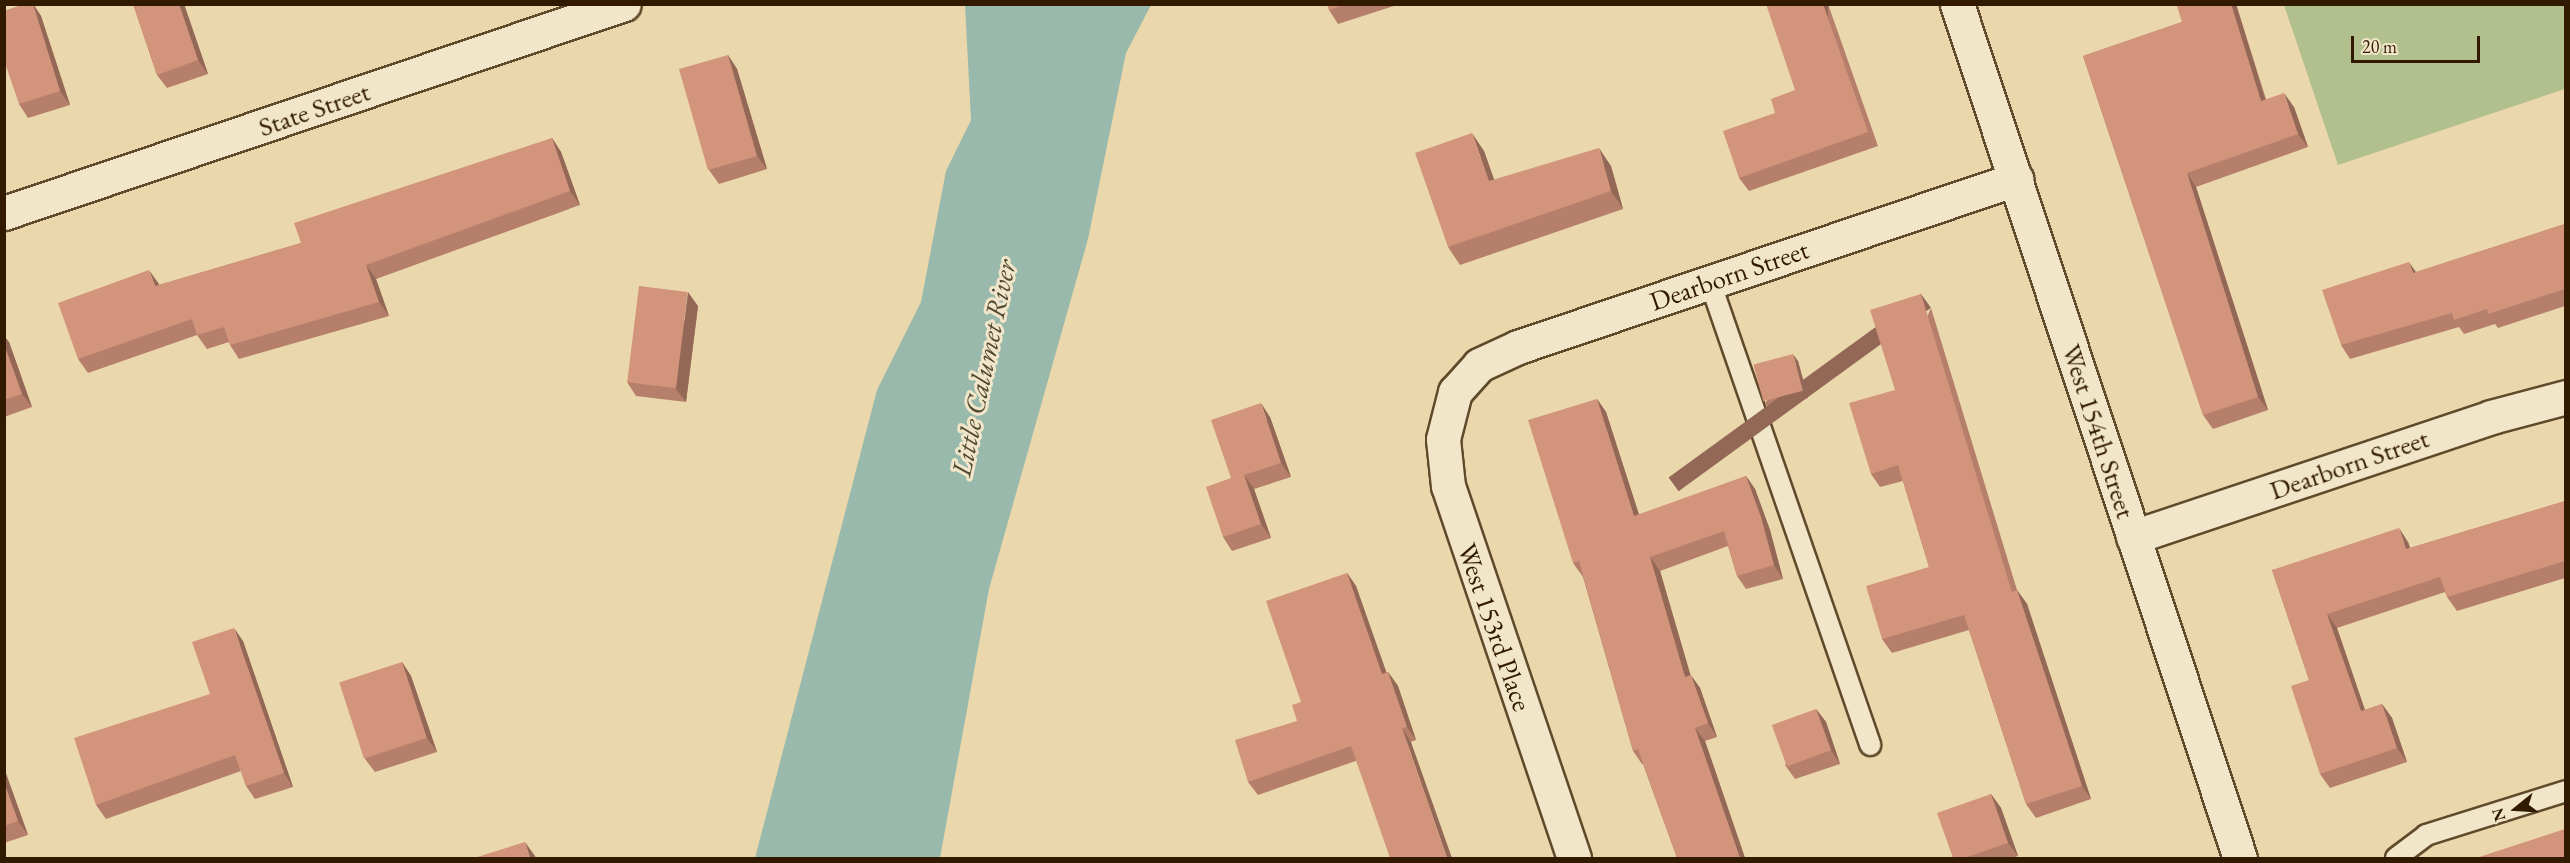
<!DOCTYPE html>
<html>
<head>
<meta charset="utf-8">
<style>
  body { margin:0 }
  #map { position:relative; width:2570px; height:863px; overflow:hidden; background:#ead8ac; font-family:"EB Garamond",serif }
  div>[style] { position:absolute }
  .green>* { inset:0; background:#b2c08d }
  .water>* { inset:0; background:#98b9ab }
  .roads { filter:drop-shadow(2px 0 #604a2b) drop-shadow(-2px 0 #604a2b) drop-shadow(0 2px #604a2b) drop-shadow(0 -2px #604a2b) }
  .service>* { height:20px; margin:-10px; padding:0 10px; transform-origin:10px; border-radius:10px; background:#f1e6c9 }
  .minor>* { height:33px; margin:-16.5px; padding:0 16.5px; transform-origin:16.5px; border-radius:16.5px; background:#f1e6c9 }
  .secondary>* { height:33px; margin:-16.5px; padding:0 16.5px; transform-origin:16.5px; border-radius:16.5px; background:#f1e6c9 }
  .wall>* { inset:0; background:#b57f6b }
  .shaded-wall>* { inset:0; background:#946857; transform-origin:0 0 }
  .building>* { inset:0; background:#d3947c; transform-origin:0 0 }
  span { translate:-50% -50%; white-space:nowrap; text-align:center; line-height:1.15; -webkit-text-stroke:6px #f1e6c9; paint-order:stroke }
  .street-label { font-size:27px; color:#321a00 }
  .water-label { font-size:28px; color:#514a33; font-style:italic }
  .frame { position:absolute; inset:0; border:6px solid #321a00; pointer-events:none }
  .north { position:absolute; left:2486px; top:779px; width:60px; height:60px; -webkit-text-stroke:4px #f1e6c9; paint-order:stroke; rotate:252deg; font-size:16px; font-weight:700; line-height:24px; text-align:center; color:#321a00 }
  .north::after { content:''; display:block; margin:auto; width:21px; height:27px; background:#321a00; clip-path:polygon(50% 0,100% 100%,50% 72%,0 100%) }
  .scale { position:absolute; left:2351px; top:36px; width:129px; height:27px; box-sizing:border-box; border:3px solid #321a00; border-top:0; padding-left:8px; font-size:18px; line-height:21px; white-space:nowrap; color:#321a00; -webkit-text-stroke:4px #f1e6c9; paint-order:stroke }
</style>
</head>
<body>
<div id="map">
  <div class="green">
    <i style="clip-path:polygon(2284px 5px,2565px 5px,2565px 89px,2338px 165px)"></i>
  </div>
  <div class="water">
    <i style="clip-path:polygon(965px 5px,1151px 5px,1126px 53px,1088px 239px,989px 589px,940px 858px,755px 858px,877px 390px,921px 302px,946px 171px,971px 120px)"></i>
  </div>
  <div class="roads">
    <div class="service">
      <i style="left:1710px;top:282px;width:490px;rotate:70.9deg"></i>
      <i style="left:2396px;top:858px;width:38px;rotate:-37deg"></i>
      <i style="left:2426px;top:835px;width:147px;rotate:-17.4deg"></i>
    </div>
    <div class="minor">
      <i style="left:1957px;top:4px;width:900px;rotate:71.67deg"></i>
      <i style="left:2133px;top:537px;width:378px;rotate:-18.5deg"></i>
      <i style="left:2491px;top:417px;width:78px;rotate:-14.9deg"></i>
      <i style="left:1574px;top:858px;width:393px;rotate:-108.7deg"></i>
      <i style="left:1448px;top:486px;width:47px;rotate:-96.1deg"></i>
      <i style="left:1443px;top:439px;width:49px;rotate:-75.7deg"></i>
      <i style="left:1455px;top:392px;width:36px;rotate:-48deg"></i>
      <i style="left:1479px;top:365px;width:43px;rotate:-24.8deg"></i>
      <i style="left:1518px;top:347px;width:526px;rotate:-18.64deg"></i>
    </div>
    <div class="secondary">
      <i style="left:4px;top:213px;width:654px;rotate:-18.63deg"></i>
    </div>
  </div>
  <div class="wall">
    <i style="clip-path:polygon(24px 4px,33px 4px,41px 16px,70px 105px,28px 118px,19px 104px)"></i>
    <i style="clip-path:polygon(133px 4px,184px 4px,208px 74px,167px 88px,157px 75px)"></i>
    <i style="clip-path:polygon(1327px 4px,1400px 4px,1338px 24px,1329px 10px)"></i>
    <i style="clip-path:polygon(1828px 4px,1878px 146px,1749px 191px,1739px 178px,1775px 113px,1795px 90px)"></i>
    <i style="clip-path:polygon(2182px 4px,2236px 4px,2266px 99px,2294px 107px,2308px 147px,2196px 187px,2268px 410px,2213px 429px,2203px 415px,2083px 56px,2182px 22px)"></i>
    <i style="clip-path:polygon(728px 55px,737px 69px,767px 169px,719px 184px,709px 170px)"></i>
    <i style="clip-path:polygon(552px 138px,561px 152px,580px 205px,376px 279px,389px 316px,239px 359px,230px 345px,229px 342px,207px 349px,197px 335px,88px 373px,78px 359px,159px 285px,301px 243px)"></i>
    <i style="clip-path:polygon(1484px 151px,1494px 180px,1611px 166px,1623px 209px,1460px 265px,1448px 247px)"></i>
    <i style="clip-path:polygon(2565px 224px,2565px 306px,2498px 328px,2495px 324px,2464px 334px,2459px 327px,2350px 359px,2341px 345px,2416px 272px)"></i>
    <i style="clip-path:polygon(698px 306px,686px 402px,636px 396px,627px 382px)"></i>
    <i style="clip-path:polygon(1931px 308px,2017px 590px,2027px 604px,2091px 799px,2036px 818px,2026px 804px,1969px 630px,1892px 653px,1882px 639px,1929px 567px,1903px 481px,1880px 487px,1871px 474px,1895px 390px)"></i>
    <i style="clip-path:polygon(4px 336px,9px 342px,32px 407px,4px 417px)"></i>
    <i style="clip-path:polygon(1798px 361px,1808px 398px,1770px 410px,1765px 403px)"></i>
    <i style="clip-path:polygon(1597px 399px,1606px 412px,1639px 515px,1746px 476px,1755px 489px,1770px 530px,1783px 579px,1746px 589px,1737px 576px,1728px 546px,1660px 571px,1690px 675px,1700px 688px,1717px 737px,1705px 741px,1745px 858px,1677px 858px,1643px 764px,1642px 764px,1633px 751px,1583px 577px,1573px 563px)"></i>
    <i style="clip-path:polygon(1270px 417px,1291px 477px,1254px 489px,1271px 538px,1232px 551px,1223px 537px,1231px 478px)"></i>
    <i style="clip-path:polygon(2565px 501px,2565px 578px,2457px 611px,2447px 597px,2445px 592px,2337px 628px,2365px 710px,2382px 704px,2392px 718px,2407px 762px,2330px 788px,2320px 774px,2309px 680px,2272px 570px,2408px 542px,2410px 548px)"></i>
    <i style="clip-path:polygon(1347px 573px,1356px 586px,1386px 673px,1388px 672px,1398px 686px,1416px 740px,1258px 795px,1248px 782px,1297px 721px)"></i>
    <i style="clip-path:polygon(243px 641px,293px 787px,255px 799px,246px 786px,241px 771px,106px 819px,96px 805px,210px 694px)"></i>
    <i style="clip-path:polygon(402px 662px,411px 676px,437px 752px,375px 772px,365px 759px)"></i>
    <i style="clip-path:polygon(1816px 709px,1826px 722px,1840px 764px,1795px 779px,1785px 765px)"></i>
    <i style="clip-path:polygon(4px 768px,28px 835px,4px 843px)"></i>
    <i style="clip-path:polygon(1991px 794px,2001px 808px,2018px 856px,2012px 858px,1953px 858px)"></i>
  </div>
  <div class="shaded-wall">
    <i style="clip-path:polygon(33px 4px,41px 16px,70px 105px,60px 91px)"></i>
    <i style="clip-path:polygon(179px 4px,184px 4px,208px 74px,198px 60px)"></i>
    <i style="left:1823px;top:4px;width:5px;height:136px"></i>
    <i style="clip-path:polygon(2231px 4px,2236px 4px,2270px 115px,2261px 101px)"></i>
    <i style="clip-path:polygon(728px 55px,737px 69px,767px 169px,757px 156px)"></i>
    <i style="clip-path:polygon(2284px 93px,2294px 107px,2308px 147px,2298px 134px)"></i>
    <i style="clip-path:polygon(1472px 133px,1484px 151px,1501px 199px,1489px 181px)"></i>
    <i style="clip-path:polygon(552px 138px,561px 152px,580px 205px,570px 191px)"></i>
    <i style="clip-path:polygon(1599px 148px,1611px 166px,1623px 209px,1611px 191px)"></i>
    <i style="clip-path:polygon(2187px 173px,2196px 187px,2268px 410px,2258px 397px)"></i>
    <i style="clip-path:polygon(2409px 262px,2418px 275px,2413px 273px)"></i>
    <i style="clip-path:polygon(366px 265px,376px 279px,389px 316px,379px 302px)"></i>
    <i style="clip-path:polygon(149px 270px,159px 284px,164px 300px,155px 286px)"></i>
    <i style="clip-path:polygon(688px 292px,698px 306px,686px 402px,676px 389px)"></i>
    <i style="left:1921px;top:294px;width:17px;height:312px;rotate:54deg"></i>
    <i style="clip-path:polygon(4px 336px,9px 342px,32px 407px,22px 394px,4px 344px)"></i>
    <i style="clip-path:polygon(1793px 354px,1798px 361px,1808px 398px,1803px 391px)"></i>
    <i style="clip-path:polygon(1597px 399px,1606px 412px,1644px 530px,1634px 516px)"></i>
    <i style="clip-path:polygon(1261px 403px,1270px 417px,1291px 477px,1281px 463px)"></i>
    <i style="clip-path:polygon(1244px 475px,1254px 489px,1271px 538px,1261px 524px)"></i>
    <i style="clip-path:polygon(1746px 476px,1755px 489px,1770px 530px,1783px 579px,1774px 565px)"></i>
    <i style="clip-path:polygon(2399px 528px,2408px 542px,2415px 563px,2406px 549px)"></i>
    <i style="clip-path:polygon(1650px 557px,1660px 571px,1695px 690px,1685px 677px)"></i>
    <i style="clip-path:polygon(1347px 573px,1356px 586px,1392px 688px,1382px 674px)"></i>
    <i style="clip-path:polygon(2017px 590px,2027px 604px,2091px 799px,2082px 786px)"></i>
    <i style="clip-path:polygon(2327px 614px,2337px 628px,2370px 725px,2361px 711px)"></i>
    <i style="clip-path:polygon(234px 628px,243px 641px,293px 787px,284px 773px)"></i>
    <i style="clip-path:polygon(402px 662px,411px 676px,437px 752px,427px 738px)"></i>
    <i style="clip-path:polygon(1388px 672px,1398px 686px,1416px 740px,1407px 727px)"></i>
    <i style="clip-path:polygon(1691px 675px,1700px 688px,1717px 737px,1708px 723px)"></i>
    <i style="clip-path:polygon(2382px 704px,2392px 718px,2407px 762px,2397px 748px)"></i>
    <i style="clip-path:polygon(1816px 709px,1826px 722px,1840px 764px,1831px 750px)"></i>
    <i style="clip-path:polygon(1402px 728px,1411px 742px,1452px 858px,1447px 858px)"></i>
    <i style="clip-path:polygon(1695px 728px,1705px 741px,1745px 858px,1740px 858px)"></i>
    <i style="clip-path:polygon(4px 768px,28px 835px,18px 821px,4px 782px)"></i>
    <i style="clip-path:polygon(1991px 794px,2001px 808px,2018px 856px,2008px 843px)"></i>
    <i style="clip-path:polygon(525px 842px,535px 856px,536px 858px,530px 858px)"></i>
  </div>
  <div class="building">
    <i style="clip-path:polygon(24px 4px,33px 4px,60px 91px,19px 104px,4px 60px,4px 11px)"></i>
    <i style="clip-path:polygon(133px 4px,179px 4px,198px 60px,157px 75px)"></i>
    <i style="clip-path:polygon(1327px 4px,1346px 4px,1329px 10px)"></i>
    <i style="clip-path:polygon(1766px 4px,1823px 4px,1868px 132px,1739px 178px,1723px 131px,1775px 113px,1771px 99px,1795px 90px)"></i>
    <i style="clip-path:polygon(2182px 4px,2231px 4px,2261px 101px,2284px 93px,2298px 134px,2187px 173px,2258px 397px,2203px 415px,2083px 56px,2182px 22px,2177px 6px)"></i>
    <i style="left:728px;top:55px;width:105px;height:51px;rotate:74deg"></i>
    <i style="clip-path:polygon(1472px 133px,1489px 181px,1599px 148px,1611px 191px,1448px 247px,1415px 153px)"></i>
    <i style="clip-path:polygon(552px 138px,570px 191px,366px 265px,379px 302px,230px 345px,224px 327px,197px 335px,192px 319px,78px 359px,58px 303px,149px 270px,155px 286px,301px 243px,294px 223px)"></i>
    <i style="clip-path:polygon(2565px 224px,2565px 289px,2488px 314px,2487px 309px,2454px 320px,2452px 313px,2341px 345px,2322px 290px,2409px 262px,2413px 273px)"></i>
    <i style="left:639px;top:286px;width:49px;height:97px;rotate:7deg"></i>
    <i style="clip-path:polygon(1921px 294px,2012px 592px,2017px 590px,2082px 786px,2026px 804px,1964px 615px,1882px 639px,1866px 586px,1929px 567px,1898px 465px,1871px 474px,1849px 403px,1895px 390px,1870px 310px)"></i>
    <i style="clip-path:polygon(4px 344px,22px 394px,4px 400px)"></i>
    <i style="left:1793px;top:354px;width:38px;height:41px;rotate:75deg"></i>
    <i style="clip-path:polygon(1597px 399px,1634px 516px,1746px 476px,1761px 517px,1774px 565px,1737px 576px,1724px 531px,1650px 557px,1685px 677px,1691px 675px,1708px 723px,1695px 728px,1740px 858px,1677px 858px,1638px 749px,1633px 751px,1579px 561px,1573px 563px,1528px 420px)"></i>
    <i style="clip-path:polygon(1261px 403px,1281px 463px,1244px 475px,1261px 524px,1223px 537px,1206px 487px,1231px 478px,1211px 420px)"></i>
    <i style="clip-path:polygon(2565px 501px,2565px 561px,2447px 597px,2440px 577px,2327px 614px,2361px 711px,2382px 704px,2397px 748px,2320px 774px,2291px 686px,2309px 680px,2272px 570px,2399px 528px,2406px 549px)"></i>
    <i style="clip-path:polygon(1347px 573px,1382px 674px,1388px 672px,1407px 727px,1402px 728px,1447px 858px,1390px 858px,1351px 746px,1248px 782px,1235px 740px,1297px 721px,1292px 705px,1301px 702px,1266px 601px)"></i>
    <i style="clip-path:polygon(234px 628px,284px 773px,246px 786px,235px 755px,96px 805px,74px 738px,210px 694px,192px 642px)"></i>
    <i style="left:402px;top:662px;width:80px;height:66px;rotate:72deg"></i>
    <i style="left:1816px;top:709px;width:44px;height:47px;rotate:70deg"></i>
    <i style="clip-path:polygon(4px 782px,18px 821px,4px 826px)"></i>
    <i style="clip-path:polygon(1991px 794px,2008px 843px,1964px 858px,1953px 858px,1937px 813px)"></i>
    <i style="clip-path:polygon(2565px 829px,2565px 858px,2476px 858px)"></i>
    <i style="clip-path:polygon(525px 842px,530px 858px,474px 858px)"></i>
  </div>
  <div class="street-label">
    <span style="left:314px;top:109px;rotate:-19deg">State Street</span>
    <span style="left:1729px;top:275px;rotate:-19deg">Dearborn Street</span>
    <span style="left:2099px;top:431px;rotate:72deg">West 154th Street</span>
    <span style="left:2349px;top:464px;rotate:-19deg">Dearborn Street</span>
    <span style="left:1495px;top:627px;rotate:71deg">West 153rd Place</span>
  </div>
  <div class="water-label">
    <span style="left:983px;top:368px;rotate:-78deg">Little Calumet River</span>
  </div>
  <div class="frame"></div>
  <div class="north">N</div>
  <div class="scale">20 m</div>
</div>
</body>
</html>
